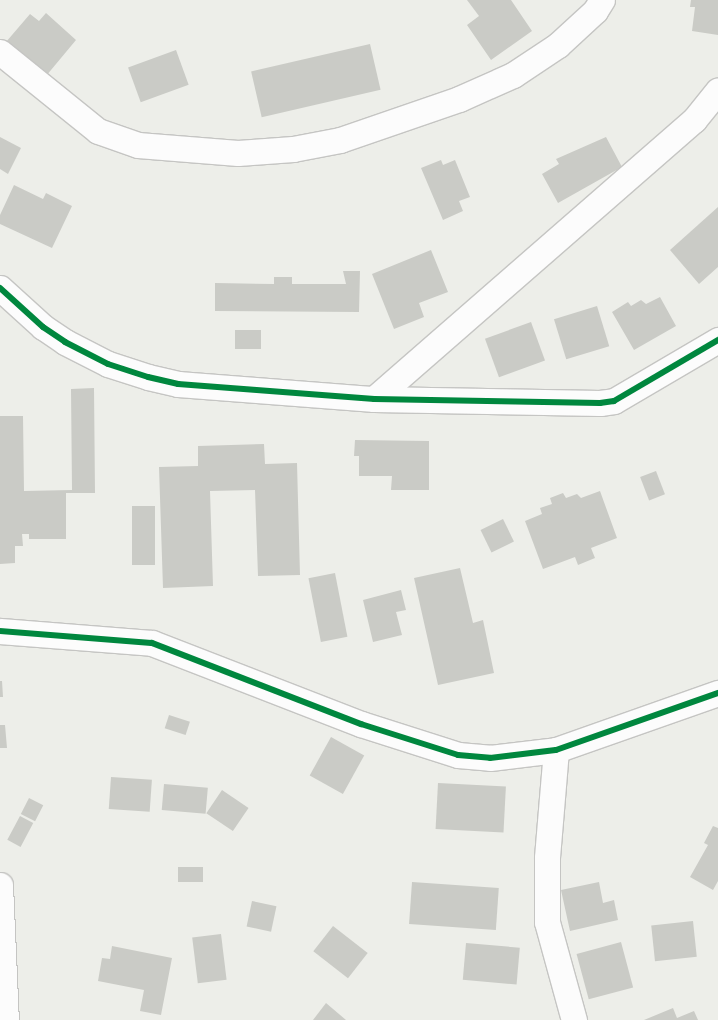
<!DOCTYPE html>
<html>
<head>
<meta charset="utf-8">
<style>
  body { margin:0 }
  #map { position:relative; width:718px; height:1020px; overflow:hidden; background:#edeee9; font-family:Figtree,sans-serif }
  div>[style] { position:absolute }
  .building>* { inset:0; background:#cacbc6; transform-origin:0 0 }
  .roads { filter:drop-shadow(1px 0 #c5c5c3) drop-shadow(-1px 0 #c5c5c3) drop-shadow(0 1px #c5c5c3) drop-shadow(0 -1px #c5c5c3) }
  .minor>* { height:25px; margin:-12.5px; padding:0 12.5px; transform-origin:12.5px; border-radius:12.5px; background:#fcfcfc }
  .cycleway>* { height:6px; margin:-3px; padding:0 3px; transform-origin:3px; border-radius:3px; background:#00873e }
  span { translate:-50% -50%; white-space:nowrap; text-align:center; line-height:1.15; -webkit-text-stroke:5px #fff; paint-order:stroke }
</style>
</head>
<body>
<div id="map">
  <div class="building">
    <i style="clip-path:polygon(467px 0,511px 0,532px 31px,491px 60px,467px 25px,479px 16px)"></i>
    <i style="clip-path:polygon(691px 0,718px 0,718px 35px,692px 31px,695px 7px,690px 7px)"></i>
    <i style="clip-path:polygon(46px 13px,76px 40px,46px 76px,6px 42px,30px 14px,39px 21px)"></i>
    <i style="left:370px;top:44px;width:47px;height:122px;rotate:77deg"></i>
    <i style="left:176px;top:50px;width:37px;height:51px;rotate:70deg"></i>
    <i style="clip-path:polygon(0 137px,21px 148px,8px 174px,0 169px)"></i>
    <i style="clip-path:polygon(606px 137px,622px 167px,558px 203px,542px 174px,559px 164px,556px 159px)"></i>
    <i style="clip-path:polygon(441px 160px,443px 165px,455px 160px,470px 197px,459px 201px,463px 211px,443px 220px,421px 168px)"></i>
    <i style="clip-path:polygon(14px 185px,43px 199px,46px 193px,72px 206px,52px 248px,0 224px,0 215px)"></i>
    <i style="clip-path:polygon(718px 207px,718px 267px,699px 284px,670px 250px)"></i>
    <i style="clip-path:polygon(431px 250px,448px 292px,419px 303px,424px 317px,394px 329px,372px 274px)"></i>
    <i style="clip-path:polygon(343px 271px,360px 271px,359px 312px,215px 311px,215px 283px,274px 284px,274px 277px,292px 277px,292px 284px,346px 284px)"></i>
    <i style="clip-path:polygon(660px 297px,676px 326px,634px 350px,612px 312px,628px 302px,631px 306px,641px 300px,646px 304px)"></i>
    <i style="left:597px;top:306px;width:42px;height:45px;rotate:73deg"></i>
    <i style="left:531px;top:322px;width:41px;height:49px;rotate:70deg"></i>
    <i style="left:235px;top:330px;width:26px;height:19px"></i>
    <i style="clip-path:polygon(94px 388px,95px 493px,66px 493px,66px 539px,29px 539px,29px 534px,22px 534px,23px 546px,15px 546px,15px 563px,0 564px,0 416px,23px 416px,24px 491px,72px 490px,71px 389px)"></i>
    <i style="clip-path:polygon(355px 440px,429px 441px,429px 490px,391px 490px,392px 476px,359px 476px,359px 456px,354px 456px)"></i>
    <i style="clip-path:polygon(264px 444px,265px 464px,297px 463px,300px 575px,258px 576px,255px 490px,210px 491px,213px 586px,163px 588px,159px 467px,198px 466px,198px 446px)"></i>
    <i style="left:656px;top:471px;width:25px;height:17px;rotate:69deg"></i>
    <i style="clip-path:polygon(600px 491px,617px 538px,591px 548px,595px 558px,578px 565px,575px 557px,543px 569px,525px 521px,542px 514px,540px 508px,552px 504px,550px 498px,563px 493px,566px 498px,577px 494px,581px 498px)"></i>
    <i style="left:132px;top:506px;width:23px;height:59px"></i>
    <i style="left:503px;top:519px;width:25px;height:25px;rotate:64deg"></i>
    <i style="clip-path:polygon(460px 568px,473px 623px,483px 620px,494px 673px,438px 685px,414px 578px)"></i>
    <i style="left:335px;top:573px;width:65px;height:27px;rotate:79deg"></i>
    <i style="clip-path:polygon(401px 590px,406px 610px,396px 612px,402px 635px,373px 642px,363px 600px)"></i>
    <i style="clip-path:polygon(0 681px,2px 681px,3px 697px,0 697px)"></i>
    <i style="left:169px;top:715px;width:22px;height:14px;rotate:18deg"></i>
    <i style="clip-path:polygon(0 725px,5px 725px,7px 748px,0 748px)"></i>
    <i style="left:331px;top:737px;width:38px;height:44px;rotate:29deg"></i>
    <i style="left:111px;top:777px;width:41px;height:32px;rotate:4deg"></i>
    <i style="left:438px;top:783px;width:68px;height:46px;rotate:3deg"></i>
    <i style="left:164px;top:784px;width:44px;height:26px;rotate:5deg"></i>
    <i style="left:222px;top:790px;width:32px;height:28px;rotate:34deg"></i>
    <i style="left:29px;top:798px;width:16px;height:18px;rotate:27deg"></i>
    <i style="left:20px;top:816px;width:15px;height:27px;rotate:28deg"></i>
    <i style="clip-path:polygon(713px 826px,718px 828px,718px 881px,713px 890px,690px 877px,708px 845px,704px 843px)"></i>
    <i style="left:203px;top:867px;width:15px;height:25px;rotate:90deg"></i>
    <i style="left:412px;top:882px;width:87px;height:42px;rotate:4deg"></i>
    <i style="clip-path:polygon(599px 882px,603px 903px,614px 900px,618px 920px,570px 931px,561px 890px)"></i>
    <i style="left:252px;top:901px;width:25px;height:26px;rotate:12deg"></i>
    <i style="left:693px;top:921px;width:36px;height:42px;rotate:84deg"></i>
    <i style="left:333px;top:926px;width:44px;height:32px;rotate:38deg"></i>
    <i style="left:221px;top:934px;width:46px;height:29px;rotate:83deg"></i>
    <i style="left:621px;top:942px;width:47px;height:46px;rotate:75deg"></i>
    <i style="left:466px;top:943px;width:54px;height:37px;rotate:5deg"></i>
    <i style="clip-path:polygon(112px 946px,172px 958px,161px 1015px,140px 1011px,144px 990px,98px 981px,102px 958px,110px 959px)"></i>
    <i style="clip-path:polygon(326px 1003px,346px 1020px,313px 1020px)"></i>
    <i style="clip-path:polygon(673px 1008px,677px 1018px,694px 1011px,698px 1020px,644px 1020px)"></i>
  </div>
  <div class="roads">
    <div class="minor">
      <i style="left:0;top:52px;width:126px;rotate:38.9deg"></i>
      <i style="left:98px;top:131px;width:42px;rotate:19.3deg"></i>
      <i style="left:138px;top:145px;width:100px;rotate:4.6deg"></i>
      <i style="left:238px;top:153px;width:55px;rotate:-4.2deg"></i>
      <i style="left:293px;top:149px;width:48px;rotate:-10.8deg"></i>
      <i style="left:340px;top:140px;width:126px;rotate:-19deg"></i>
      <i style="left:459px;top:99px;width:59px;rotate:-24deg"></i>
      <i style="left:513px;top:75px;width:54px;rotate:-33.7deg"></i>
      <i style="left:558px;top:45px;width:50px;rotate:-42.6deg"></i>
      <i style="left:595px;top:11px;width:13px;rotate:-58deg"></i>
      <i style="left:0;top:288px;width:58px;rotate:42.2deg"></i>
      <i style="left:43px;top:327px;width:27px;rotate:34deg"></i>
      <i style="left:65px;top:342px;width:48px;rotate:27.1deg"></i>
      <i style="left:108px;top:364px;width:42px;rotate:18deg"></i>
      <i style="left:148px;top:377px;width:31px;rotate:13deg"></i>
      <i style="left:178px;top:384px;width:197px;rotate:4.4deg"></i>
      <i style="left:374px;top:399px;width:226px;rotate:1deg"></i>
      <i style="left:600px;top:403px;width:14px;rotate:-8deg"></i>
      <i style="left:614px;top:401px;width:121px;rotate:-30.4deg"></i>
      <i style="left:374px;top:399px;width:425px;rotate:-41.1deg"></i>
      <i style="left:694px;top:120px;width:38px;rotate:-51deg"></i>
      <i style="left:0;top:631px;width:152px;rotate:4.5deg"></i>
      <i style="left:152px;top:643px;width:224px;rotate:21.2deg"></i>
      <i style="left:361px;top:724px;width:102px;rotate:17.7deg"></i>
      <i style="left:458px;top:755px;width:32px;rotate:5deg"></i>
      <i style="left:490px;top:758px;width:66px;rotate:-6.9deg"></i>
      <i style="left:556px;top:750px;width:172px;rotate:-19.4deg"></i>
      <i style="left:556px;top:750px;width:108px;rotate:94.8deg"></i>
      <i style="left:547px;top:858px;width:64px;rotate:90deg"></i>
      <i style="left:547px;top:922px;width:102px;rotate:74.6deg"></i>
      <i style="left:0;top:885px;width:135px;rotate:87.5deg"></i>
    </div>
  </div>
  <div class="cycleway">
    <i style="left:0;top:288px;width:58px;rotate:42.2deg"></i>
    <i style="left:43px;top:327px;width:27px;rotate:34deg"></i>
    <i style="left:65px;top:342px;width:48px;rotate:27.1deg"></i>
    <i style="left:108px;top:364px;width:42px;rotate:18deg"></i>
    <i style="left:148px;top:377px;width:31px;rotate:13deg"></i>
    <i style="left:178px;top:384px;width:197px;rotate:4.4deg"></i>
    <i style="left:374px;top:399px;width:226px;rotate:1deg"></i>
    <i style="left:600px;top:403px;width:14px;rotate:-8deg"></i>
    <i style="left:614px;top:401px;width:121px;rotate:-30.4deg"></i>
    <i style="left:0;top:631px;width:152px;rotate:4.5deg"></i>
    <i style="left:152px;top:643px;width:224px;rotate:21.2deg"></i>
    <i style="left:361px;top:724px;width:102px;rotate:17.7deg"></i>
    <i style="left:458px;top:755px;width:32px;rotate:5deg"></i>
    <i style="left:490px;top:758px;width:66px;rotate:-6.9deg"></i>
    <i style="left:556px;top:750px;width:172px;rotate:-19.4deg"></i>
  </div>
</div>
</body>
</html>
